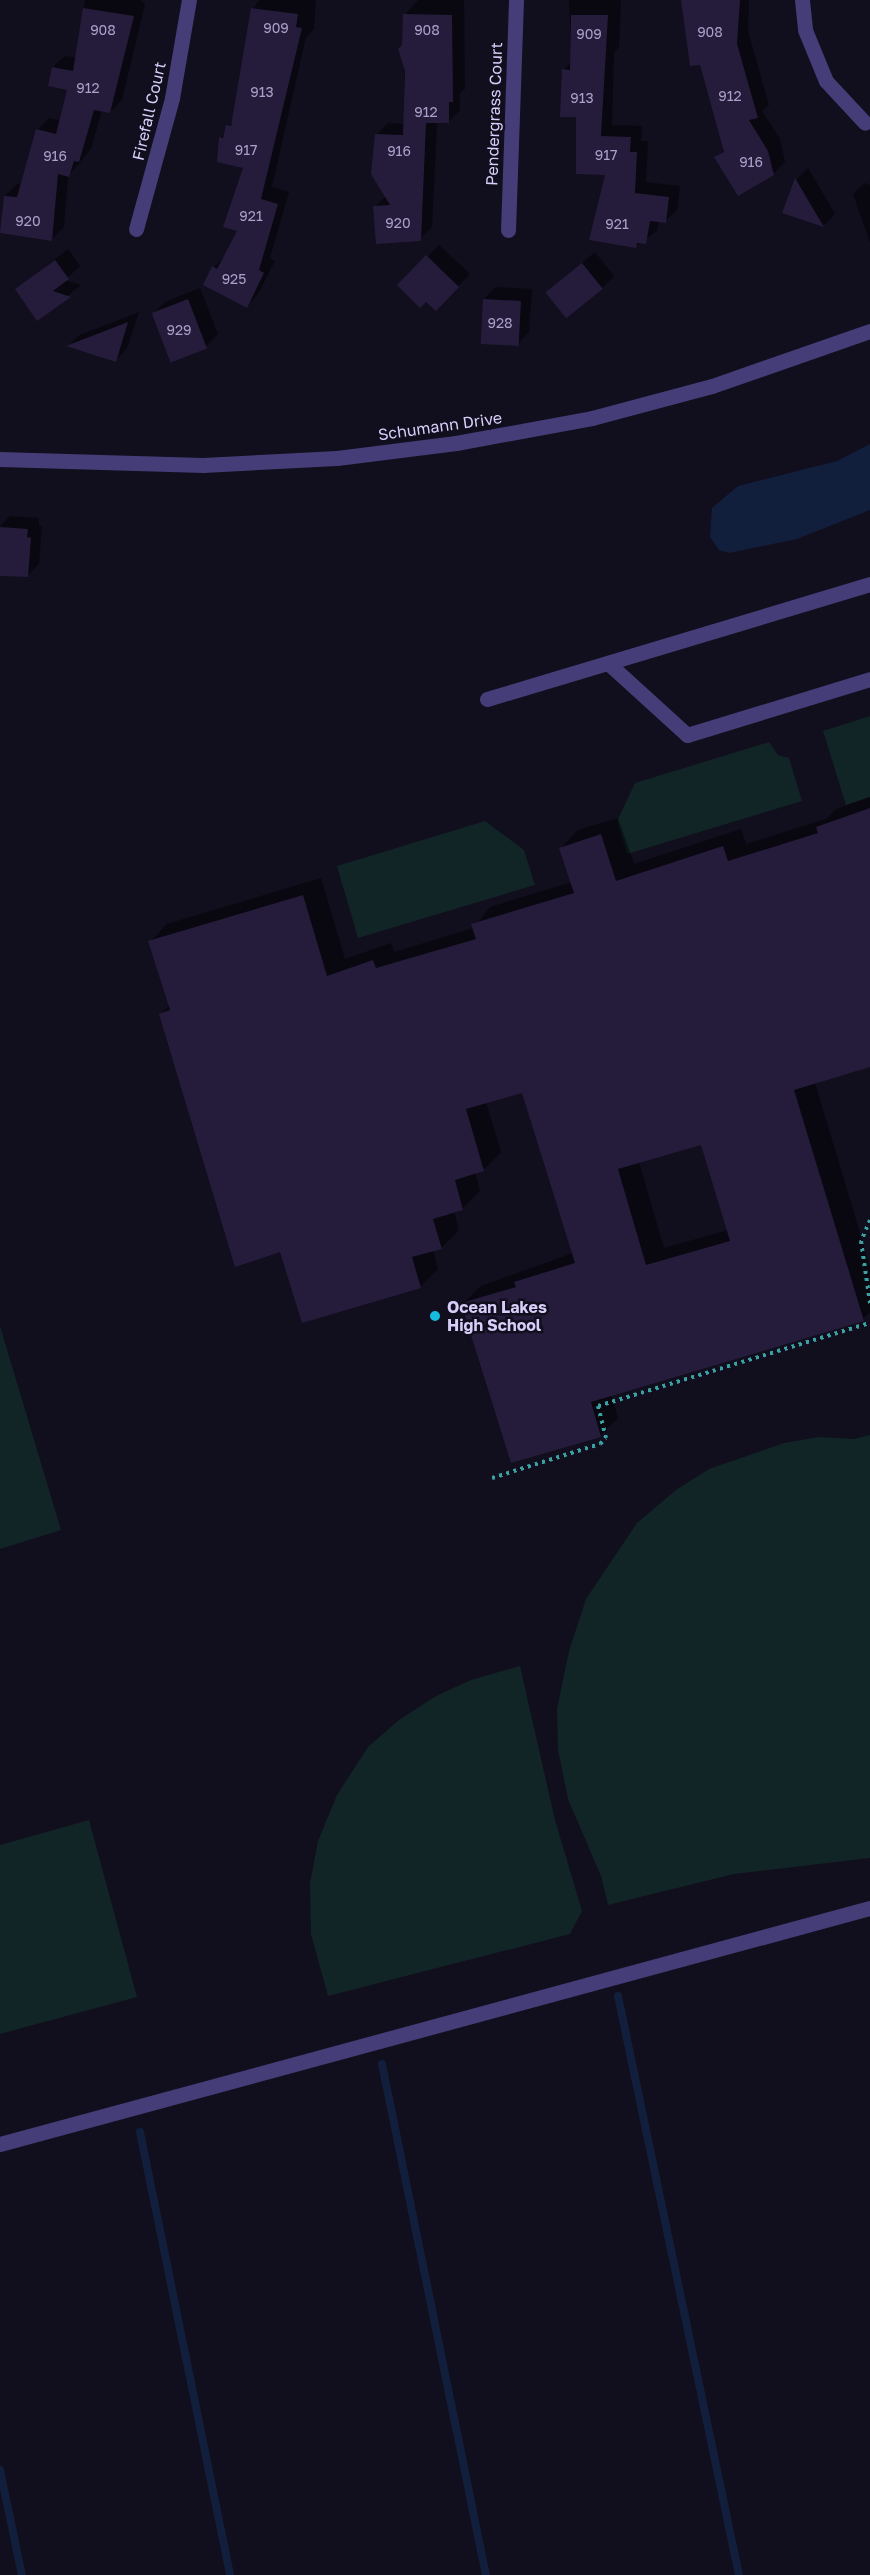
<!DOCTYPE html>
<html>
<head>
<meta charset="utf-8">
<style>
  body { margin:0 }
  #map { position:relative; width:870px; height:2575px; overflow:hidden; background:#110e1d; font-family:"Golos Text",sans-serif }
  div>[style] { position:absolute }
  .green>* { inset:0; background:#112526 }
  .water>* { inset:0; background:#111f3d }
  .shadow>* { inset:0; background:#0007 }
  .stream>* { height:8px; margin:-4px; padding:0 4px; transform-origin:4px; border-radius:4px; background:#111f3d }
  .building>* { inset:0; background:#251c3c; transform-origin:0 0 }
  .path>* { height:4px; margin-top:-2px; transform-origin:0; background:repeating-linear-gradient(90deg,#38a2a4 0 3px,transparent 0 7.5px) }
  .minor>* { height:15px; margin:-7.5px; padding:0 7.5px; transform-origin:7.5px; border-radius:7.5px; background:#443d77 }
  .dots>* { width:16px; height:16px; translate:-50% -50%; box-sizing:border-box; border:3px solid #110e1d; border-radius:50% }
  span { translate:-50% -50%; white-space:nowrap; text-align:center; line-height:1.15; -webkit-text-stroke:5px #110e1d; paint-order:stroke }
  .number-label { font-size:14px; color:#aaa2ca }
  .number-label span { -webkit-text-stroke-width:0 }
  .street-label { font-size:16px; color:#d7cefa }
  .poi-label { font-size:16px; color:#d7cefa; font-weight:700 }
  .left { translate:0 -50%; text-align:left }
</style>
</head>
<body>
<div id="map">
  <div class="green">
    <i style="clip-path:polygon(870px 716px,870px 797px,846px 805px,823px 731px)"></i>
    <i style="clip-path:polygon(769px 742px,778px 755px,789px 758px,802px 801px,627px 854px,617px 821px,635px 783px)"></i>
    <i style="clip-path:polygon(485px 821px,524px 850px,535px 885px,358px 938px,337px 866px)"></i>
    <i style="clip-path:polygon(0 1326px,61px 1530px,0 1549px)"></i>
    <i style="clip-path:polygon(870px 1435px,870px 1858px,734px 1874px,608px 1905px,601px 1876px,568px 1799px,558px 1750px,557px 1709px,569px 1651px,586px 1599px,637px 1523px,676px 1490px,709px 1469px,784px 1443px,819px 1437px,854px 1439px)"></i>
    <i style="clip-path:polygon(520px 1666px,555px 1820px,582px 1911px,570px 1934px,328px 1996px,311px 1934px,310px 1883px,318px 1841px,337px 1795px,368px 1747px,399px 1720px,436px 1696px,471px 1680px)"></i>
    <i style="clip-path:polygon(89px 1820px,137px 1997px,0 2034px,0 1845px)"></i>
  </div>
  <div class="water">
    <i style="clip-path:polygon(870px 444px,870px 510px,797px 539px,729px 553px,719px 550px,710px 537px,712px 508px,738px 486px,837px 461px)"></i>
  </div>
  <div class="shadow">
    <i style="clip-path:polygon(85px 0,140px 0,145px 4px,122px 100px,110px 112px,102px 110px,91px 149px,68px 176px,64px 227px,52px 239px,5px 196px,17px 184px,22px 185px,37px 130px,49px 118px,61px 121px,69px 89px,53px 67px,65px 56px,77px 58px)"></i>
    <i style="clip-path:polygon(259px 0,316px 0,314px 29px,306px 37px,272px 187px,289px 192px,270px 258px,275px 261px,258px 294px,246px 306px,214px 267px,226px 255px,239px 230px,245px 167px,221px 138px,233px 120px,253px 9px)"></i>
    <i style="clip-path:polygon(418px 0,464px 0,465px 89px,460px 93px,460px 110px,448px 122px,437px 121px,432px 227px,420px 239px,375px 207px,386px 196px,376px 135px,388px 123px,404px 124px,405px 15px)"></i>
    <i style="clip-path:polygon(569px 0,621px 0,619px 47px,614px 52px,612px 125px,642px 126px,641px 141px,648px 141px,646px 182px,680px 186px,677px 210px,665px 221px,659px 221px,657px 231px,636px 246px,607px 173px,577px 116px,564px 70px,571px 62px)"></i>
    <i style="clip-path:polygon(700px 0,749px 0,748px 31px,769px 105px,762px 111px,780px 139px,785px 162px,773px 174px,716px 158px,725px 149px)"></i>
    <i style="clip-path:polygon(808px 168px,835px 214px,824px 225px,784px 212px,797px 179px)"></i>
    <i style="clip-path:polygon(865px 183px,870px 185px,870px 242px,853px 194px)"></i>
    <i style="clip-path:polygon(439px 245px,470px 274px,436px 309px,399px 285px)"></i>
    <i style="clip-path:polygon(68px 249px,80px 266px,65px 280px,81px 285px,38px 319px,17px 289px)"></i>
    <i style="clip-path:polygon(595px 252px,614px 276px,602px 288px,548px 293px)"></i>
    <i style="clip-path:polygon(496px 287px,532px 289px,529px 332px,517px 344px,484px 299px)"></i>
    <i style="clip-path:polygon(200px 288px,218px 334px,206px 346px,154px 313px,165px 302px)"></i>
    <i style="clip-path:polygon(139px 312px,127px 348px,116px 360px,69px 345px,80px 335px)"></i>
    <i style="clip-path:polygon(10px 516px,39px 518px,39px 526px,42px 526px,39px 564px,27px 576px,0 575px,0 526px)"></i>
    <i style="clip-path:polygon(evenodd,870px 797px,870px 1066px,815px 1083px,870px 1266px,870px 1312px,863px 1319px,611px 1394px,618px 1418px,600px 1436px,463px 1304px,481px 1286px,573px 1253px,523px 1091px,486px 1102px,501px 1152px,483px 1170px,475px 1172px,480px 1191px,462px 1209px,454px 1211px,459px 1230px,441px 1248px,433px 1250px,438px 1269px,420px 1287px,281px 1251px,161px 1014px,170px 1005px,150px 942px,167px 924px,321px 878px,345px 959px,391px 943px,394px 952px,474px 928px,490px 907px,572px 882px,561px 848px,578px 830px,618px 818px,634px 864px,741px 829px,746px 844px,826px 819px,836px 809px,870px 797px,702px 1143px,728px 1230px,664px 1248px,639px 1162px,702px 1143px)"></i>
  </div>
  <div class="stream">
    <i style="left:618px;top:1996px;width:592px;rotate:78.2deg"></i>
    <i style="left:382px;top:2064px;width:521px;rotate:78.5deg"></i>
    <i style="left:140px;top:2132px;width:452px;rotate:78.5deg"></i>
    <i style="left:0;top:2470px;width:107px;rotate:78.2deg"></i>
  </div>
  <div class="building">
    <i style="clip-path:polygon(681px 0,740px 0,737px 44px,758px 118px,749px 120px,768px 151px,774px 175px,738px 196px,714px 157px,724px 152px,700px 65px,690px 66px)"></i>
    <i style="clip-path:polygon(83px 8px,134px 16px,110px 113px,94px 110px,79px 162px,74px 161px,69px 177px,58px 174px,52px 241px,0 233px,4px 196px,17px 197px,36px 129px,56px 134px,67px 90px,48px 86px,52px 67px,73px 71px)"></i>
    <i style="clip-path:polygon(251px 8px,298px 14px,296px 27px,302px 28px,261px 199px,278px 204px,259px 270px,264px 273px,247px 308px,203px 285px,212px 266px,217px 269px,237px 231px,223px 227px,243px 168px,217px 162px,219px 137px,223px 138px,226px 125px,231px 126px)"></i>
    <i style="clip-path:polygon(403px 14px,452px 15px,453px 102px,449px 102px,449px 123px,426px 123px,421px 241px,376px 244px,373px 206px,390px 205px,371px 174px,375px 134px,403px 135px,405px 71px,398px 49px,402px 45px)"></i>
    <i style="clip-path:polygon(571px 15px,608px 15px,601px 136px,631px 137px,630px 152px,637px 152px,635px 193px,669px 197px,666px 223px,650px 221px,646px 244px,637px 243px,636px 248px,589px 240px,605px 175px,576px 174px,576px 117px,560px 117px,562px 69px,570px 70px)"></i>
    <i style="clip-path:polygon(795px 178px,824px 227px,782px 213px)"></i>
    <i style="clip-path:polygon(426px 255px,459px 287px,436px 311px,426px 302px,420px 308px,397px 285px)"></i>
    <i style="clip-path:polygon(55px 260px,69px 279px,53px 291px,71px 297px,37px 321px,15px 289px)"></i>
    <i style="left:582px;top:263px;width:33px;height:47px;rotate:51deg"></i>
    <i style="left:188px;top:299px;width:53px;height:39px;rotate:69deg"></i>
    <i style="left:483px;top:299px;width:38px;height:45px;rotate:3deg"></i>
    <i style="clip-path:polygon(128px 322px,116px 362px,66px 346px)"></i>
    <i style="clip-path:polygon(0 527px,28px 529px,27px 537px,31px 538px,28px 577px,0 576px)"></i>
    <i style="clip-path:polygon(evenodd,870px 808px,870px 1067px,794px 1090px,864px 1321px,591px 1402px,601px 1437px,511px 1463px,461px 1303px,516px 1287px,514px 1282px,575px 1263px,522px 1093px,466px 1109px,484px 1171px,455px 1180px,463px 1210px,433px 1219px,442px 1249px,412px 1257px,421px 1288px,302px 1323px,280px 1252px,235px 1267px,159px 1014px,170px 1010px,148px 941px,303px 895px,327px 976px,373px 960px,376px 968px,476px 939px,471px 924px,574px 893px,559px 848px,601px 834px,616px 881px,723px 846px,728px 861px,818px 833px,816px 827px,870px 808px,701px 1145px,730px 1241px,646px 1265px,618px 1169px,701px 1145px)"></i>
  </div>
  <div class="path">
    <i style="left:870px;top:1220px;width:23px;rotate:113deg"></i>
    <i style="left:861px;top:1241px;width:63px;rotate:81.7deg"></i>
    <i style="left:492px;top:1478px;width:113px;rotate:-17.5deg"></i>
    <i style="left:600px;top:1444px;width:8px;rotate:-45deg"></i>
    <i style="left:606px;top:1438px;width:33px;rotate:-104deg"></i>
    <i style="left:598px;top:1406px;width:284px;rotate:-17deg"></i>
  </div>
  <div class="minor">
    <i style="left:802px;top:0;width:30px;rotate:84deg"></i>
    <i style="left:805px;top:30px;width:55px;rotate:67.6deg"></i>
    <i style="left:826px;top:81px;width:57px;rotate:47.1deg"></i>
    <i style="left:136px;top:229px;width:136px;rotate:-74.6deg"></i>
    <i style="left:172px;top:98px;width:99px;rotate:-80.2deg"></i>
    <i style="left:508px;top:230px;width:230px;rotate:-88deg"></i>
    <i style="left:0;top:459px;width:203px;rotate:1.7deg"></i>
    <i style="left:203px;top:465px;width:134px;rotate:-3deg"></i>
    <i style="left:337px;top:458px;width:120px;rotate:-7.2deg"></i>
    <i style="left:456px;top:443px;width:138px;rotate:-10.4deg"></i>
    <i style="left:592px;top:418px;width:124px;rotate:-14.9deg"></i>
    <i style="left:712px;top:386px;width:167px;rotate:-19.2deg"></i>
    <i style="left:608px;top:663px;width:107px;rotate:42.3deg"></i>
    <i style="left:687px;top:735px;width:191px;rotate:-17deg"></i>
    <i style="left:487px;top:699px;width:400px;rotate:-16.7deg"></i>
    <i style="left:0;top:2144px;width:901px;rotate:-15.18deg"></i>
  </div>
  <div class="dots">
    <i style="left:435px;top:1316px;background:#16bbdf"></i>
  </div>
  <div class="number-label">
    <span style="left:276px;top:28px">909</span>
    <span style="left:103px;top:30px">908</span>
    <span style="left:427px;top:30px">908</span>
    <span style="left:710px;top:32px">908</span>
    <span style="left:589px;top:34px">909</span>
    <span style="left:88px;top:88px">912</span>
    <span style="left:262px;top:92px">913</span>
    <span style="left:730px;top:96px">912</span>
    <span style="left:582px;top:98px">913</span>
    <span style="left:426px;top:112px">912</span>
    <span style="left:246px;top:150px">917</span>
    <span style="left:399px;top:151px">916</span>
    <span style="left:606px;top:155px">917</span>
    <span style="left:55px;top:156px">916</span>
    <span style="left:751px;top:162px">916</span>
    <span style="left:251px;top:216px">921</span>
    <span style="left:28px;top:221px">920</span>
    <span style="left:398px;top:223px">920</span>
    <span style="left:617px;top:224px">921</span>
    <span style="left:234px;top:279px">925</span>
    <span style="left:500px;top:323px">928</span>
    <span style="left:179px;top:330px">929</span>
  </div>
  <div class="street-label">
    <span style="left:149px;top:111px;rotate:-77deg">Firefall Court</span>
    <span style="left:494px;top:114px;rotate:-88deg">Pendergrass Court</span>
    <span style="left:440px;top:426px;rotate:-8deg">Schumann Drive</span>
  </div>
  <div class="poi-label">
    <span class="left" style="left:447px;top:1316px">Ocean Lakes<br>High School</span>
  </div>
</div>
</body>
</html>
